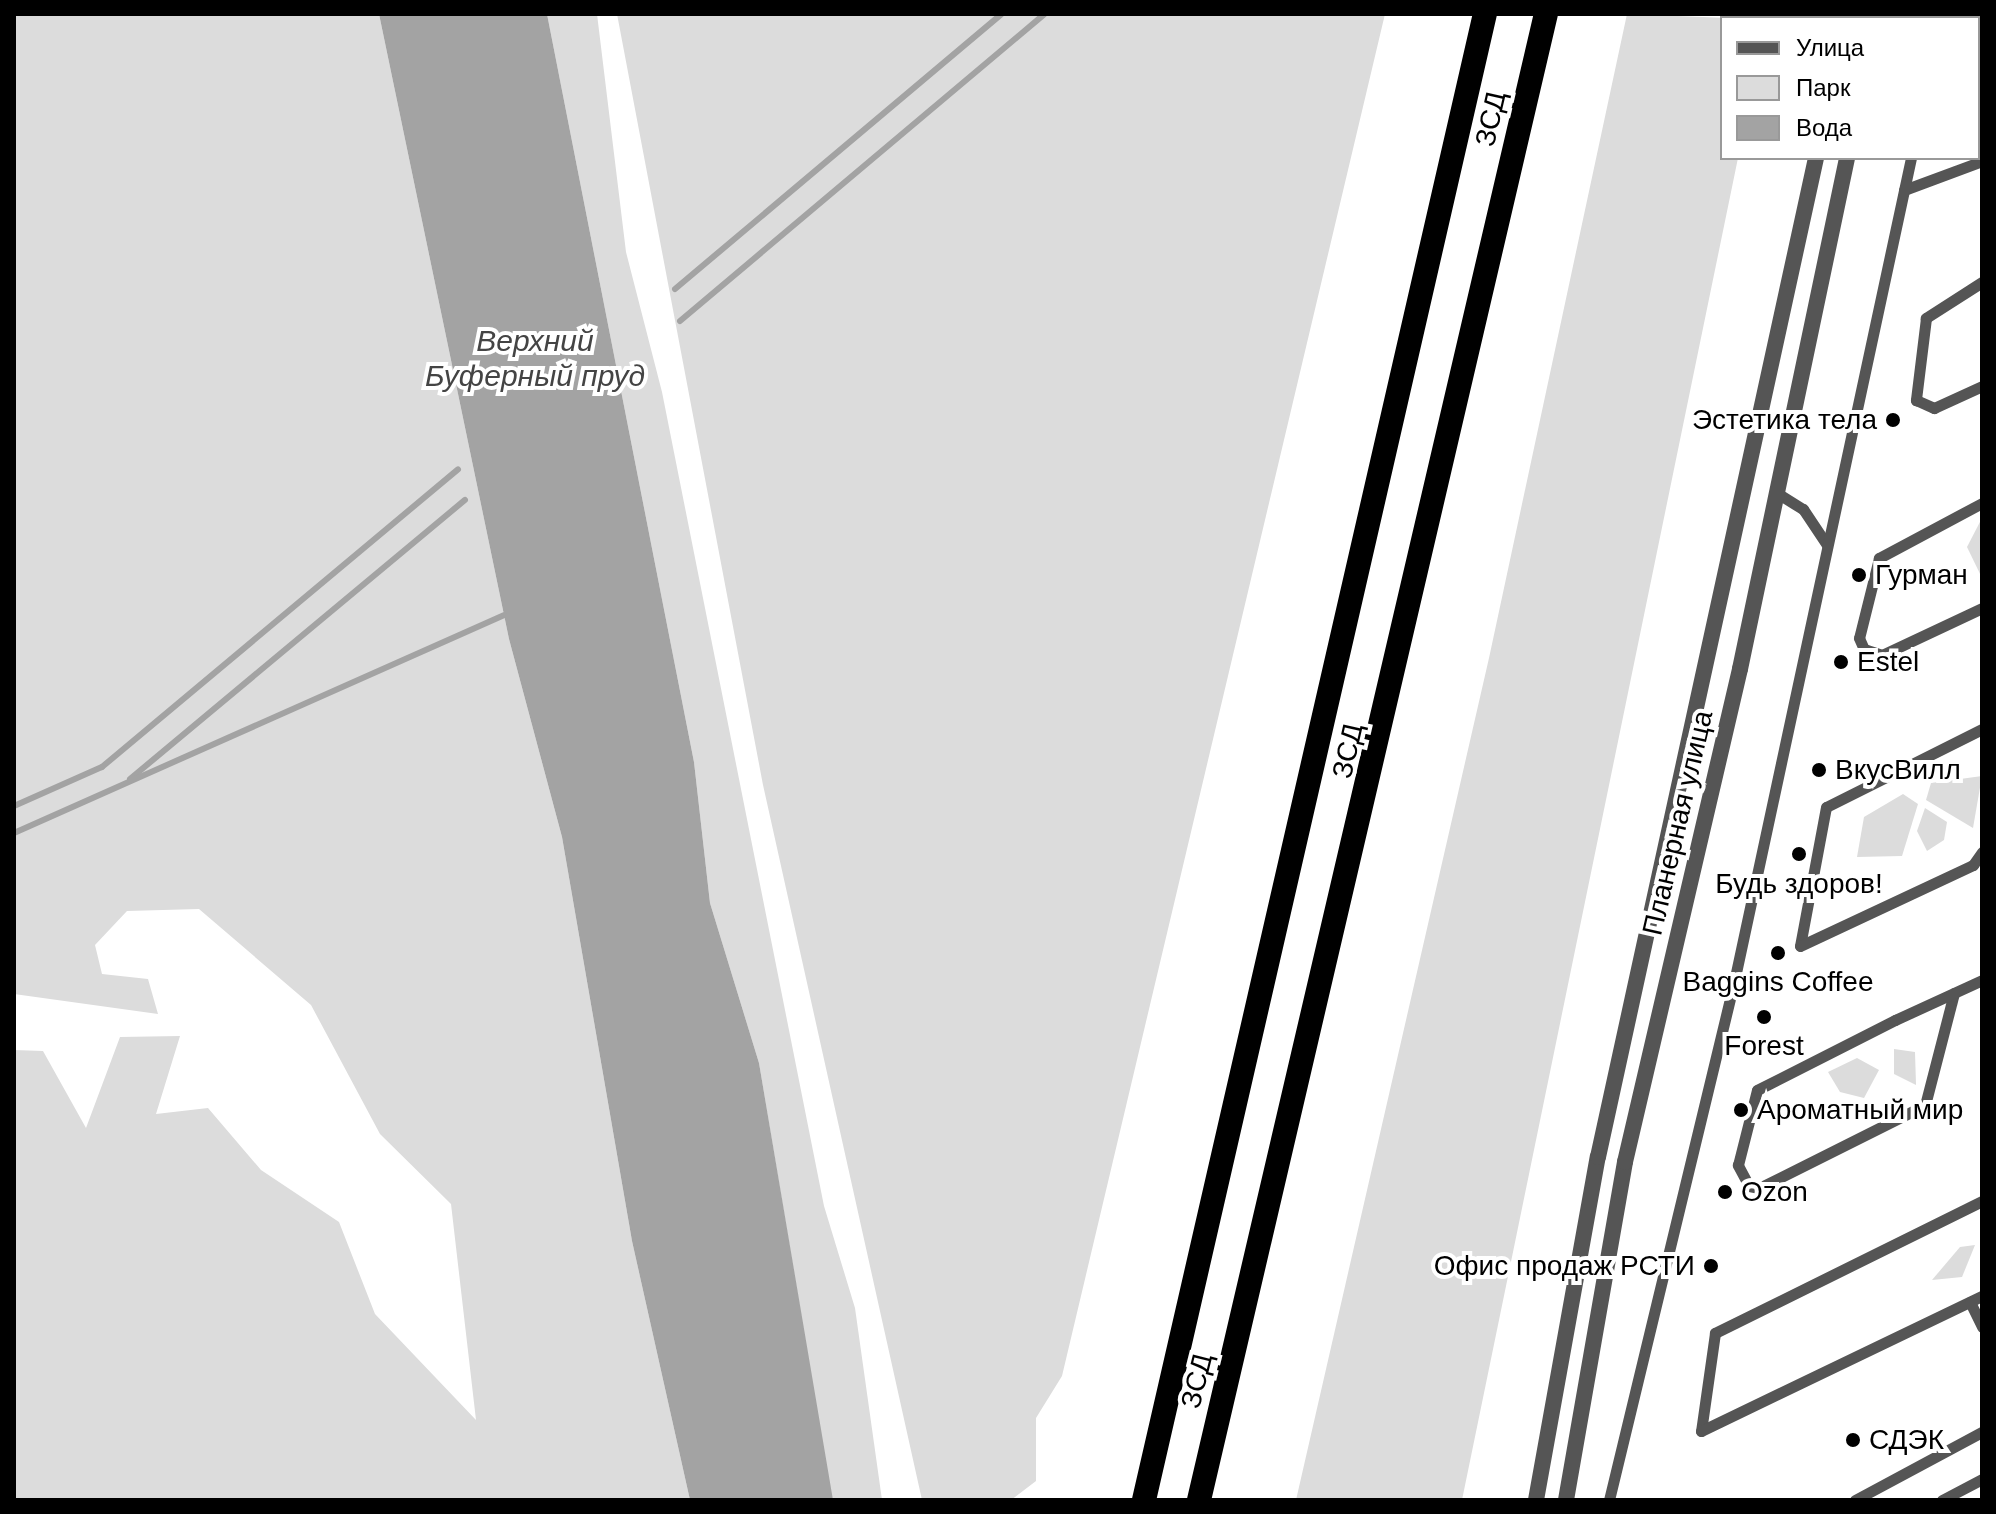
<!DOCTYPE html>
<html>
<head>
<meta charset="utf-8">
<style>
  body { margin:0 }
  #map { position:relative; width:1996px; height:1514px; overflow:hidden; background:#fff; font-family:Arial,sans-serif }
  div>[style] { position:absolute }
  .green>* { inset:0; background:#dcdcdc }
  .water>* { inset:0; background:#a3a3a3 }
  .stream>* { height:6px; margin:-3px; padding:0 3px; transform-origin:3px; border-radius:3px; background:#a3a3a3 }
  .service>* { height:11px; margin:-5.5px; padding:0 5.5px; transform-origin:5.5px; border-radius:5.5px; background:#555 }
  .minor>* { height:16px; margin:-8px; padding:0 8px; transform-origin:8px; border-radius:8px; background:#555 }
  .motorway>* { height:24px; margin:-12px; padding:0 12px; transform-origin:12px; border-radius:12px; background:#000 }
  .dots>* { width:22px; height:22px; translate:-50% -50%; box-sizing:border-box; border:4px solid #fff; border-radius:50% }
  span { translate:-50% -50%; white-space:nowrap; text-align:center; line-height:1.15; -webkit-text-stroke:8px #fff; paint-order:stroke }
  .street-label { font-size:28px; color:#000 }
  .poi-label { font-size:28px; color:#000 }
  .right { translate:-100% -50%; text-align:right }
  .left { translate:0 -50%; text-align:left }
  .water-label { font-size:30px; color:#444; font-style:italic }
  .frame { position:absolute; inset:0; border:16px solid #000; pointer-events:none }
  .legend { position:absolute; left:1720px; top:16px; width:260px; height:144px; box-sizing:border-box; background:#fff; border:2px solid #999; margin:0; padding:10px 14px; list-style:none; font-size:24px; color:#000 }
  .legend li { display:flex; align-items:center; gap:16px; height:40px }
  .legend b { width:40px; border:2px solid #999 }
</style>
</head>
<body>
<div id="map">
  <div class="green">
    <i style="clip-path:polygon(14px 14px,379px 14px,509px 639px,562px 837px,632px 1241px,690px 1500px,14px 1500px,14px 1050px,43px 1051px,86px 1128px,120px 1037px,180px 1036px,156px 1114px,208px 1108px,261px 1170px,339px 1222px,375px 1314px,476px 1420px,451px 1204px,380px 1134px,311px 1005px,199px 909px,127px 911px,95px 945px,102px 974px,148px 979px,158px 1014px,14px 994px)"></i>
    <i style="clip-path:polygon(547px 14px,597px 14px,626px 252px,662px 392px,824px 1206px,855px 1308px,882px 1500px,833px 1500px,831px 1494px,759px 1063px,710px 903px,694px 762px)"></i>
    <i style="clip-path:polygon(617px 14px,1385px 14px,1062px 1376px,1036px 1418px,1036px 1481px,1011px 1500px,922px 1500px,763px 785px)"></i>
    <i style="clip-path:polygon(1627px 14px,1728px 18px,1722px 18px,1722px 158px,1738px 158px,1462px 1500px,1296px 1500px,1489px 658px)"></i>
    <i style="clip-path:polygon(1982px 518px,1982px 578px,1967px 547px)"></i>
    <i style="clip-path:polygon(1982px 776px,1973px 828px,1926px 800px,1931px 783px)"></i>
    <i style="clip-path:polygon(1903px 794px,1918px 804px,1902px 856px,1857px 857px,1864px 817px)"></i>
    <i style="clip-path:polygon(1925px 808px,1947px 822px,1944px 840px,1927px 851px,1917px 831px)"></i>
    <i style="clip-path:polygon(1894px 1049px,1915px 1052px,1916px 1085px,1894px 1074px)"></i>
    <i style="clip-path:polygon(1857px 1058px,1879px 1070px,1864px 1098px,1840px 1092px,1828px 1072px)"></i>
    <i style="clip-path:polygon(1975px 1245px,1962px 1277px,1932px 1280px,1960px 1247px)"></i>
  </div>
  <div class="water">
    <i style="clip-path:polygon(379px 14px,547px 14px,694px 762px,710px 903px,759px 1063px,833px 1500px,690px 1500px,632px 1241px,562px 837px,509px 639px)"></i>
  </div>
  <div class="stream">
    <i style="left:675px;top:289px;width:426px;rotate:-40.1deg"></i>
    <i style="left:680px;top:321px;width:476px;rotate:-40.1deg"></i>
    <i style="left:130px;top:779px;width:436px;rotate:-39.8deg"></i>
    <i style="left:14px;top:806px;width:96px;rotate:-23.9deg"></i>
    <i style="left:102px;top:767px;width:464px;rotate:-39.9deg"></i>
    <i style="left:14px;top:833px;width:536px;rotate:-23.98deg"></i>
  </div>
  <div class="service">
    <i style="left:1947px;top:18px;width:4px;rotate:-76deg"></i>
    <i style="left:1978px;top:95px;width:4px"></i>
    <i style="left:1904px;top:190px;width:83px;rotate:-20.4deg"></i>
    <i style="left:1982px;top:282px;width:67px;rotate:147.3deg"></i>
    <i style="left:1926px;top:318px;width:83px;rotate:97deg"></i>
    <i style="left:1916px;top:400px;width:20px;rotate:24deg"></i>
    <i style="left:1934px;top:408px;width:53px;rotate:-24.6deg"></i>
    <i style="left:1777px;top:493px;width:31px;rotate:32deg"></i>
    <i style="left:1803px;top:509px;width:43px;rotate:56.3deg"></i>
    <i style="left:1982px;top:503px;width:117px;rotate:151.9deg"></i>
    <i style="left:1879px;top:558px;width:82px;rotate:104deg"></i>
    <i style="left:1859px;top:638px;width:12px;rotate:66deg"></i>
    <i style="left:1864px;top:649px;width:19px;rotate:18deg"></i>
    <i style="left:1882px;top:655px;width:110px;rotate:-25.2deg"></i>
    <i style="left:1982px;top:729px;width:174px;rotate:153.4deg"></i>
    <i style="left:1826px;top:807px;width:141px;rotate:100.6deg"></i>
    <i style="left:1800px;top:946px;width:191px;rotate:-25.1deg"></i>
    <i style="left:1973px;top:865px;width:16px;rotate:-55deg"></i>
    <i style="left:1954px;top:993px;width:116px;rotate:104.5deg"></i>
    <i style="left:1925px;top:1105px;width:186px;rotate:153.4deg"></i>
    <i style="left:1759px;top:1188px;width:10px;rotate:-169deg"></i>
    <i style="left:1749px;top:1186px;width:24px;rotate:-118deg"></i>
    <i style="left:1738px;top:1165px;width:77px;rotate:-75.8deg"></i>
    <i style="left:1757px;top:1090px;width:155px;rotate:-26.9deg"></i>
    <i style="left:1895px;top:1020px;width:96px;rotate:-24.7deg"></i>
    <i style="left:1982px;top:1201px;width:298px;rotate:153.7deg"></i>
    <i style="left:1715px;top:1333px;width:99px;rotate:98.1deg"></i>
    <i style="left:1701px;top:1431px;width:312px;rotate:-25.7deg"></i>
    <i style="left:1970px;top:1302px;width:28px;rotate:64deg"></i>
    <i style="left:1609px;top:1500px;width:533px;rotate:-76.43deg"></i>
    <i style="left:1734px;top:982px;width:843px;rotate:-77.88deg"></i>
    <i style="left:1855px;top:1500px;width:144px;rotate:-28.2deg"></i>
    <i style="left:1942px;top:1500px;width:45px;rotate:-27.7deg"></i>
  </div>
  <div class="minor">
    <i style="left:1847px;top:18px;width:4px;rotate:-76deg"></i>
    <i style="left:1877px;top:18px;width:4px;rotate:-76deg"></i>
    <i style="left:1536px;top:1500px;width:349px;rotate:-79.8deg"></i>
    <i style="left:1598px;top:1157px;width:1023px;rotate:-77.69deg"></i>
    <i style="left:1566px;top:1500px;width:343px;rotate:-80.1deg"></i>
    <i style="left:1625px;top:1162px;width:506px;rotate:-76.87deg"></i>
    <i style="left:1740px;top:669px;width:522px;rotate:-78.17deg"></i>
  </div>
  <div class="motorway">
    <i style="left:1144px;top:1500px;width:1525px;rotate:-77.08deg"></i>
    <i style="left:1199px;top:1500px;width:1526px;rotate:-76.86deg"></i>
  </div>
  <div class="dots">
    <i style="left:1893px;top:420px;background:#000"></i>
    <i style="left:1859px;top:575px;background:#000"></i>
    <i style="left:1841px;top:662px;background:#000"></i>
    <i style="left:1819px;top:770px;background:#000"></i>
    <i style="left:1799px;top:854px;background:#000"></i>
    <i style="left:1778px;top:953px;background:#000"></i>
    <i style="left:1764px;top:1017px;background:#000"></i>
    <i style="left:1741px;top:1110px;background:#000"></i>
    <i style="left:1725px;top:1192px;background:#000"></i>
    <i style="left:1711px;top:1266px;background:#000"></i>
    <i style="left:1853px;top:1440px;background:#000"></i>
  </div>
  <div class="street-label">
    <span style="left:1491px;top:119px;rotate:-77deg">ЗСД</span>
    <span style="left:1348px;top:751px;rotate:-77deg">ЗСД</span>
    <span style="left:1678px;top:823px;rotate:-77deg">Планерная улица</span>
    <span style="left:1197px;top:1381px;rotate:-76deg">ЗСД</span>
  </div>
  <div class="poi-label">
    <span class="right" style="left:1877px;top:420px">Эстетика тела</span>
    <span class="left" style="left:1875px;top:575px">Гурман</span>
    <span class="left" style="left:1857px;top:662px">Estel</span>
    <span class="left" style="left:1835px;top:770px">ВкусВилл</span>
    <span style="left:1799px;top:884px">Будь здоров!</span>
    <span style="left:1778px;top:982px">Baggins Coffee</span>
    <span style="left:1764px;top:1046px">Forest</span>
    <span class="left" style="left:1757px;top:1110px">Ароматный мир</span>
    <span class="left" style="left:1741px;top:1192px">Ozon</span>
    <span class="right" style="left:1695px;top:1266px">Офис продаж РСТИ</span>
    <span class="left" style="left:1869px;top:1440px">СДЭК</span>
  </div>
  <div class="water-label">
    <span style="left:535px;top:358px">Верхний<br>Буферный пруд</span>
  </div>
  <div class="frame"></div>
  <ul class="legend">
  <li><b style="height:10px;background:#555"></b>Улица</li>
  <li><b style="height:22px;background:#dcdcdc"></b>Парк</li>
  <li><b style="height:22px;background:#a3a3a3"></b>Вода</li>
  </ul>
</div>
</body>
</html>
